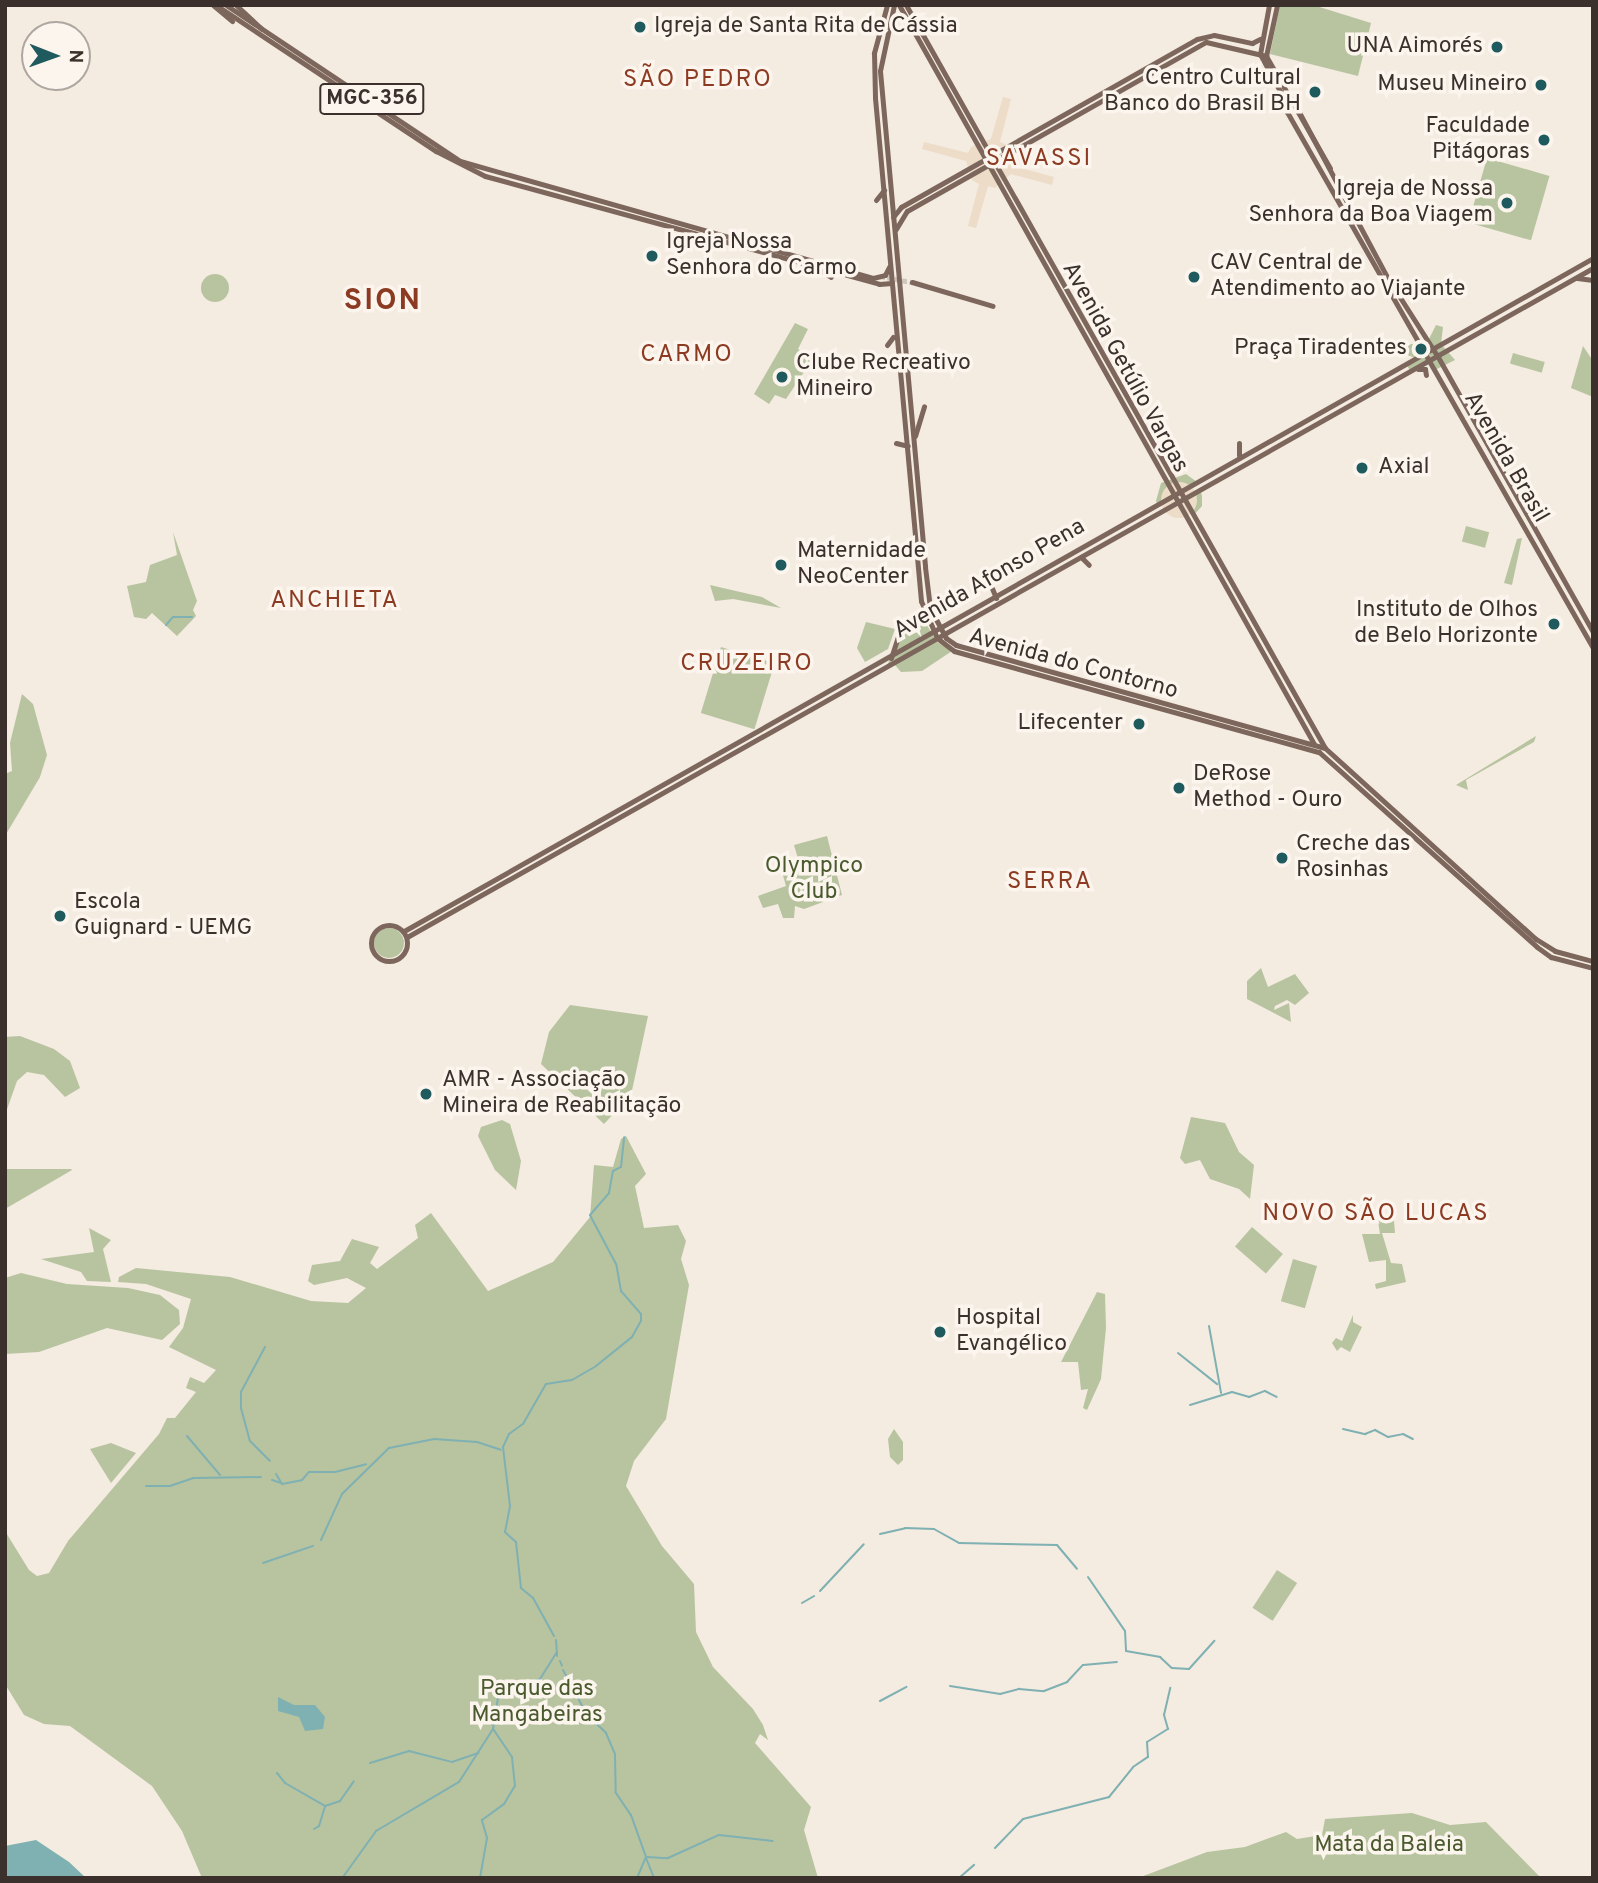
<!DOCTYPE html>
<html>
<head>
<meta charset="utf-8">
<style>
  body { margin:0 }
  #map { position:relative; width:1598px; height:1883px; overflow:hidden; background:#f4ebe1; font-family:Overpass,sans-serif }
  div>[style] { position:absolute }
  .green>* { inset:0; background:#b8c4a0; transform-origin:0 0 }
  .round { border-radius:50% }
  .plaza>* { inset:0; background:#ecdcc8 }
  .water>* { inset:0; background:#7fb0b2 }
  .stream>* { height:2px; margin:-1px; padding:0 1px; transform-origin:1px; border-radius:1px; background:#7fb0b2 }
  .major-tunnel>* { height:5px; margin-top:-2.5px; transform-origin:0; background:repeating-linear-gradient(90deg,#cfc6bd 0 5px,transparent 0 7.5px) }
  .major>* { height:5px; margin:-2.5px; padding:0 2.5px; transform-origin:2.5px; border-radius:2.5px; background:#7d675c }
  .major>.ring { margin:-2.5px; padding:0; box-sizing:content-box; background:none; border:5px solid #7d675c; border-radius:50% }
  .dots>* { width:19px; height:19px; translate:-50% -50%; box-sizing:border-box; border:4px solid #fbf5ee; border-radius:50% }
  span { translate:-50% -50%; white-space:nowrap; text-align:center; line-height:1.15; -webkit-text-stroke:7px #fbf5ee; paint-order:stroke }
  .shield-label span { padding:2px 5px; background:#fbf5ee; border:2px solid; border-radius:5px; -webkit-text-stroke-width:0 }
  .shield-label { font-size:21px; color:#3b302b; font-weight:700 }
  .poi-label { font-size:23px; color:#3b302b }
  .left { translate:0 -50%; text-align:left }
  .right { translate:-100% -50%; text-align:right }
  .street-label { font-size:23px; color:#3b302b }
  .park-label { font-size:23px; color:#4a5a2e }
  .neighbourhood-label { font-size:24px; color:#8c3b22; letter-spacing:2px }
  .district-label { font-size:30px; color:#8c3b22; font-weight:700; letter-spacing:2px }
  .frame { position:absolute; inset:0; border:7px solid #3b302b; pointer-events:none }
  .north { position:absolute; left:21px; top:21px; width:70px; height:70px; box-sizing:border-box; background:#fbf5ee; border:2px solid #aea6a0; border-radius:50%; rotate:91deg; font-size:19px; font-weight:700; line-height:28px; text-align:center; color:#3b302b }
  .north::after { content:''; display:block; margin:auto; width:24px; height:32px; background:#1f5a5e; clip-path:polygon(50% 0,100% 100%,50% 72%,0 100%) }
</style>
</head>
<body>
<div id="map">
  <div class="green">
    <i style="clip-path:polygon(1280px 5px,1313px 5px,1371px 23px,1358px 76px,1270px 54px)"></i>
    <i style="left:1487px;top:158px;width:65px;height:67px;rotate:16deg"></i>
    <i class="round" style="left:201px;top:274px;width:28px;height:28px"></i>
    <i style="clip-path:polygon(795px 323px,808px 329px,798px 349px,812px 360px,786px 399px,775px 395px,769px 404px,754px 394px)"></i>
    <i style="clip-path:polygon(1436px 325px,1443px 327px,1441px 344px,1455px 360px,1435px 370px,1430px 361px,1411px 372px,1406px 364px,1415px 358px,1400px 352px,1397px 345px,1427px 343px)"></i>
    <i style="clip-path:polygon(1583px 346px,1593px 361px,1593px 397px,1571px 388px)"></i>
    <i style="left:1513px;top:353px;width:33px;height:11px;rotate:16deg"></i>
    <i style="clip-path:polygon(1186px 474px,1197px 482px,1185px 489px,1190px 498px,1201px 492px,1202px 496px,1202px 506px,1193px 516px,1172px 498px,1158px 506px,1156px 501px,1161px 483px)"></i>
    <i style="left:1466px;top:526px;width:24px;height:16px;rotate:15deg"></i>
    <i style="clip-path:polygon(173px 532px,197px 601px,193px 610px,196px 616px,177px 636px,152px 613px,146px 619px,134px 617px,127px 586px,146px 582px,150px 565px,177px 555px)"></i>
    <i style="clip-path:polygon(1522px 538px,1512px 585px,1504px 583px,1517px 539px)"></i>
    <i style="clip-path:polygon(710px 585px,762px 597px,781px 608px,733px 599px,715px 601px)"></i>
    <i style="clip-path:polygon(922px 617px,937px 642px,952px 651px,922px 671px,901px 672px,894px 664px,886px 668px,903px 629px)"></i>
    <i style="clip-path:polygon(866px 622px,895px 629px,888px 649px,865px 662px,857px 648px)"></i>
    <i style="left:721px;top:647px;width:56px;height:69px;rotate:17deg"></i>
    <i style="clip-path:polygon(22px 694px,33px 704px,47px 755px,40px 777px,5px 836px,5px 774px,12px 771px,10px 743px)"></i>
    <i style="clip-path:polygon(1536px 736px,1534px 742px,1466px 780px,1468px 790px,1456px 785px)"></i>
    <i style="clip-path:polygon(827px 836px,842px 895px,804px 909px,795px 906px,794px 918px,783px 918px,778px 904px,763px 908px,758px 896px,786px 886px,780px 865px,799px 862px,794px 845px)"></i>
    <i class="round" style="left:374px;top:928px;width:30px;height:30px"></i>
    <i style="clip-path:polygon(1261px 968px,1268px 987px,1295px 974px,1309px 993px,1295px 1005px,1287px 1000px,1275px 1006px,1274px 1010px,1289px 1003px,1291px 1022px,1247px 999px,1247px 981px)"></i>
    <i style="clip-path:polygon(570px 1005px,648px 1016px,631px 1095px,604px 1124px,541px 1064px,549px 1032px)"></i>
    <i style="clip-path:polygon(20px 1036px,54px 1049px,70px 1061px,80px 1088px,65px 1097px,44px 1075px,27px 1072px,17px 1081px,5px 1115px,5px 1037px)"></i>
    <i style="clip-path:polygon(1191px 1117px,1225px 1123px,1239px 1152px,1254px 1165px,1250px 1199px,1239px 1189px,1210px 1179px,1200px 1160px,1185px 1164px,1180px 1158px)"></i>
    <i style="clip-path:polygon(502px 1120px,510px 1124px,521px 1161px,516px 1190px,495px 1170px,478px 1136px,481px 1127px)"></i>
    <i style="clip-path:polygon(626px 1136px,646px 1174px,635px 1186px,644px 1228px,678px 1225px,686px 1241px,681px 1259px,689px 1285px,666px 1419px,634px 1461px,626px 1486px,662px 1546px,694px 1584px,696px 1632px,713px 1667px,753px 1709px,763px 1725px,768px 1740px,760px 1734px,755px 1743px,811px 1807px,804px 1830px,818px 1878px,202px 1878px,182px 1831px,152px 1786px,70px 1726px,44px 1724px,24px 1715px,5px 1684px,5px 1531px,29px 1570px,37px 1576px,49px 1573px,68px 1541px,159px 1434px,167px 1418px,175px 1418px,196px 1392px,186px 1388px,190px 1377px,204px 1383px,216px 1370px,169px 1347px,183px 1328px,191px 1299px,146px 1284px,118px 1282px,119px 1277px,136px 1268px,230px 1277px,311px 1301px,348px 1303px,366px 1288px,347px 1278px,314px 1285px,308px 1281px,312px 1265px,340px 1261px,352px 1239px,379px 1247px,370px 1263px,377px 1269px,418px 1238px,415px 1225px,431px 1213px,488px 1291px,553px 1262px,590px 1217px,594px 1165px,613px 1167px,621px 1139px)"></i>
    <i style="clip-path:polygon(5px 1169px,71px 1169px,72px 1170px,5px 1209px)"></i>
    <i style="clip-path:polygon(1377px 1214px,1394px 1221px,1395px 1233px,1382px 1233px,1391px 1263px,1402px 1264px,1406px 1282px,1376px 1289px,1375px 1284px,1386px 1281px,1386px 1260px,1369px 1262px,1362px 1234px,1380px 1234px)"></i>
    <i style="left:1252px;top:1227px;width:41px;height:26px;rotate:41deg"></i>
    <i style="clip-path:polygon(89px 1228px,111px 1240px,103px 1249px,111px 1282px,87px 1281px,81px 1272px,41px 1259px,94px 1252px)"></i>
    <i style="left:1293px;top:1259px;width:25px;height:44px;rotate:16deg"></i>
    <i style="clip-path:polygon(21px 1273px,67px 1284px,128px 1288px,160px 1295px,179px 1310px,180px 1324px,162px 1340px,107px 1328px,39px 1352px,5px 1354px,5px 1278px)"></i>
    <i style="clip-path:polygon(1097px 1292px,1105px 1294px,1106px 1328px,1101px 1379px,1087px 1410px,1083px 1408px,1088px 1389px,1081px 1390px,1078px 1362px,1061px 1362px)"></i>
    <i style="clip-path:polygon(1353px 1315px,1353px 1322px,1362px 1327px,1350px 1352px,1341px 1347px,1337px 1351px,1332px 1343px,1336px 1338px,1342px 1341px)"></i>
    <i style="clip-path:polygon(894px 1429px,903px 1442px,903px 1460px,898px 1465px,890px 1457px,888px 1439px)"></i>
    <i style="clip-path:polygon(111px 1443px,136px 1453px,111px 1483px,90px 1449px)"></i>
    <i style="left:1277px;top:1570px;width:24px;height:45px;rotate:33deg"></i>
    <i style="clip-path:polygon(1412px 1813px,1450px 1825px,1486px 1822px,1541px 1878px,1138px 1878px,1207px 1852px,1245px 1847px,1286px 1832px,1297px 1839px,1322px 1835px,1325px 1819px)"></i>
  </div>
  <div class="plaza">
    <i style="clip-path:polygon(1003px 97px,1011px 99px,1000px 142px,1007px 145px,1013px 166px,1054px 177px,1052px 185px,1011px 174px,995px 188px,988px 186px,976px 228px,968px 226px,979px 184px,972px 180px,966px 161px,922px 149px,924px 142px,968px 153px,971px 147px,991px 139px)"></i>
    <i class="round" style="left:1161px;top:482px;width:36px;height:36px"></i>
  </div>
  <div class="water">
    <i style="clip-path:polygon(278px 1697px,294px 1705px,315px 1705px,325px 1717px,323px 1729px,305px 1731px,299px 1717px,278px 1711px)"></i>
    <i style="clip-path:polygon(36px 1840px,69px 1862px,86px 1878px,5px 1878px,5px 1846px)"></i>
  </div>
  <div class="stream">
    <i style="left:166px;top:625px;width:11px;rotate:-49deg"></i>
    <i style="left:173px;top:617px;width:19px"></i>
    <i style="left:1209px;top:1326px;width:68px;rotate:79.8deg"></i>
    <i style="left:265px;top:1347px;width:51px;rotate:118.1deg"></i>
    <i style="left:241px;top:1392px;width:16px;rotate:90deg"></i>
    <i style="left:241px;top:1408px;width:34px;rotate:75deg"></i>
    <i style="left:250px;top:1441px;width:28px;rotate:45deg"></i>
    <i style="left:1178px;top:1353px;width:50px;rotate:38.5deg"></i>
    <i style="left:1190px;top:1405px;width:44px;rotate:-17.2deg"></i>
    <i style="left:1232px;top:1392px;width:18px;rotate:16deg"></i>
    <i style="left:1249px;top:1397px;width:17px;rotate:-21deg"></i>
    <i style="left:1265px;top:1391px;width:13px;rotate:27deg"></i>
    <i style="left:1343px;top:1429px;width:23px;rotate:13deg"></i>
    <i style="left:1365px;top:1434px;width:11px;rotate:-22deg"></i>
    <i style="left:1375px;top:1430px;width:15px;rotate:28deg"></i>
    <i style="left:1388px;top:1437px;width:15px;rotate:-11deg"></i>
    <i style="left:1403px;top:1434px;width:11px;rotate:27deg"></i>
    <i style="left:187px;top:1436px;width:51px;rotate:49.8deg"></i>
    <i style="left:276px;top:1474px;width:12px;rotate:59deg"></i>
    <i style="left:282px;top:1484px;width:20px;rotate:-11deg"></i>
    <i style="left:302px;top:1480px;width:11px;rotate:-49deg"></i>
    <i style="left:309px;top:1472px;width:26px"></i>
    <i style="left:335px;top:1472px;width:32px;rotate:-14deg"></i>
    <i style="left:272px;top:1480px;width:9px;rotate:18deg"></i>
    <i style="left:146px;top:1486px;width:24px"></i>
    <i style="left:170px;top:1486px;width:24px;rotate:-19deg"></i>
    <i style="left:193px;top:1478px;width:68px;rotate:-0.8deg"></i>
    <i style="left:880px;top:1534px;width:26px;rotate:-13deg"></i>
    <i style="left:905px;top:1528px;width:29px;rotate:2deg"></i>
    <i style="left:934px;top:1529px;width:29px;rotate:29deg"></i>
    <i style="left:959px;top:1543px;width:98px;rotate:1.2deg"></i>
    <i style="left:1057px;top:1545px;width:31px;rotate:50deg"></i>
    <i style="left:321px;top:1540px;width:51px;rotate:-65.5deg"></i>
    <i style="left:342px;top:1494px;width:66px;rotate:-44.4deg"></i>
    <i style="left:389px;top:1448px;width:46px;rotate:-11.3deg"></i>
    <i style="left:434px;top:1439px;width:43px;rotate:4deg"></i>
    <i style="left:477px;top:1442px;width:25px;rotate:18deg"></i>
    <i style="left:263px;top:1563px;width:53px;rotate:-18.8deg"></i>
    <i style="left:1088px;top:1577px;width:65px;rotate:55.6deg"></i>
    <i style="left:1125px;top:1631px;width:20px;rotate:87deg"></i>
    <i style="left:1126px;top:1651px;width:35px;rotate:10deg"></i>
    <i style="left:1160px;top:1657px;width:16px;rotate:43deg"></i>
    <i style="left:1172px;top:1668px;width:17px;rotate:3deg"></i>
    <i style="left:1189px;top:1669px;width:38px;rotate:-48deg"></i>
    <i style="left:820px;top:1591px;width:64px;rotate:-46.9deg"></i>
    <i style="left:802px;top:1603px;width:14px;rotate:-30deg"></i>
    <i style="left:554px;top:1636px;width:43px;rotate:-118.9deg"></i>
    <i style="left:533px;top:1598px;width:16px;rotate:-140deg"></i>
    <i style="left:521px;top:1588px;width:46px;rotate:-96.2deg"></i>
    <i style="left:516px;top:1542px;width:15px;rotate:-138deg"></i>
    <i style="left:505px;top:1532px;width:26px;rotate:-79deg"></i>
    <i style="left:510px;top:1506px;width:59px;rotate:-96.8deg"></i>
    <i style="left:503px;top:1447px;width:14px;rotate:-65deg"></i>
    <i style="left:509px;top:1434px;width:17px;rotate:-36deg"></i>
    <i style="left:523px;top:1424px;width:46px;rotate:-60.1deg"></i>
    <i style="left:546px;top:1384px;width:26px;rotate:-9deg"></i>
    <i style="left:572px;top:1380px;width:28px;rotate:-30deg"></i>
    <i style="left:596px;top:1366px;width:46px;rotate:-38.9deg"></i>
    <i style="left:632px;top:1337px;width:18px;rotate:-61deg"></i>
    <i style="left:641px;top:1321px;width:7px;rotate:-90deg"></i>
    <i style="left:641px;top:1314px;width:30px;rotate:-131deg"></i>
    <i style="left:621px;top:1291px;width:27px;rotate:-100deg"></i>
    <i style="left:616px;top:1264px;width:55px;rotate:-118deg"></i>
    <i style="left:590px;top:1215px;width:29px;rotate:-49deg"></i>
    <i style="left:609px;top:1193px;width:22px;rotate:-80deg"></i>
    <i style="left:613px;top:1171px;width:9px;rotate:-27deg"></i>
    <i style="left:621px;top:1167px;width:30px;rotate:-84deg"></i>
    <i style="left:556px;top:1640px;width:16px;rotate:86deg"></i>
    <i style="left:560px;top:1661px;width:5px;rotate:68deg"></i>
    <i style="left:563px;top:1670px;width:51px;rotate:61.9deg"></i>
    <i style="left:587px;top:1715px;width:26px;rotate:43deg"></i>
    <i style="left:606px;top:1733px;width:23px;rotate:67deg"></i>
    <i style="left:615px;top:1754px;width:39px;rotate:89deg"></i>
    <i style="left:616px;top:1793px;width:27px;rotate:56deg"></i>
    <i style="left:631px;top:1815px;width:45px;rotate:70.3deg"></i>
    <i style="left:646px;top:1857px;width:22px;rotate:3deg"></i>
    <i style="left:668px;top:1858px;width:56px;rotate:-24.3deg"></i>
    <i style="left:719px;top:1835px;width:54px;rotate:6.3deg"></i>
    <i style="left:950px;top:1686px;width:51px;rotate:9.1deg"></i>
    <i style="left:1000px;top:1694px;width:20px;rotate:-15deg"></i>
    <i style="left:1019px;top:1689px;width:25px;rotate:5deg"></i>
    <i style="left:1044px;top:1691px;width:25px;rotate:-21deg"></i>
    <i style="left:1067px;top:1682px;width:23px;rotate:-47deg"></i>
    <i style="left:1083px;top:1665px;width:34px;rotate:-5deg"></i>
    <i style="left:880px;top:1701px;width:30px;rotate:-28deg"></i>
    <i style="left:370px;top:1763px;width:41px;rotate:-17.1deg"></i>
    <i style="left:409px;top:1751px;width:44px;rotate:14.3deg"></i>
    <i style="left:452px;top:1762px;width:28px;rotate:-19deg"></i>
    <i style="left:277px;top:1773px;width:13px;rotate:51deg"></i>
    <i style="left:285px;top:1783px;width:46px;rotate:29.9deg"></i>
    <i style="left:314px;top:1829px;width:6px;rotate:-31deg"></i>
    <i style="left:319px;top:1826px;width:21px;rotate:-73deg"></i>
    <i style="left:325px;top:1806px;width:16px;rotate:-18deg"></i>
    <i style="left:340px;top:1801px;width:24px;rotate:-55deg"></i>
    <i style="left:995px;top:1848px;width:40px;rotate:-46deg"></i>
    <i style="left:1023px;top:1819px;width:89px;rotate:-14.3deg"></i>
    <i style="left:1109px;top:1797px;width:38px;rotate:-51deg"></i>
    <i style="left:1133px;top:1767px;width:18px;rotate:-34deg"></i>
    <i style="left:1148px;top:1757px;width:15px;rotate:-94deg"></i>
    <i style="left:1147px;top:1742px;width:25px;rotate:-32deg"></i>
    <i style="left:1168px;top:1729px;width:15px;rotate:-106deg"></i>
    <i style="left:1164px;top:1715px;width:28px;rotate:-77deg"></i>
    <i style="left:646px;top:1858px;width:22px;rotate:68deg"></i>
    <i style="left:343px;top:1877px;width:57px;rotate:-54.3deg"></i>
    <i style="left:376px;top:1831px;width:96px;rotate:-30.6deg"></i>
    <i style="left:459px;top:1782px;width:63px;rotate:-57.3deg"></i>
    <i style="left:480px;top:1878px;width:41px;rotate:-80.1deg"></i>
    <i style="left:487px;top:1838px;width:19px;rotate:-106deg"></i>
    <i style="left:482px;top:1820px;width:27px;rotate:-36deg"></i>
    <i style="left:504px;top:1804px;width:21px;rotate:-59deg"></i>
    <i style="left:515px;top:1786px;width:29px;rotate:-96deg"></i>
    <i style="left:512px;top:1757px;width:34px;rotate:-124deg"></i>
    <i style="left:493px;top:1729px;width:30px;rotate:-81deg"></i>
    <i style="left:498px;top:1699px;width:9px;rotate:-54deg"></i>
    <i style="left:503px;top:1692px;width:39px;rotate:-19deg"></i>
    <i style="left:540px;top:1679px;width:31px;rotate:-58deg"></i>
    <i style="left:637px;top:1878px;width:23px;rotate:-67deg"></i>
    <i style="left:959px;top:1878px;width:20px;rotate:-41deg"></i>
  </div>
  <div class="major-tunnel">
    <i style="left:880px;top:276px;width:33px;rotate:11deg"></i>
  </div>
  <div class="major">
    <i style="left:213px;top:5px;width:25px;rotate:40deg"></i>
    <i style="left:216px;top:5px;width:264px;rotate:33.6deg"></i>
    <i style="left:436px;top:151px;width:55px;rotate:27deg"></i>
    <i style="left:485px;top:176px;width:409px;rotate:15.3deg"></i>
    <i style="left:879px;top:284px;width:13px;rotate:-4deg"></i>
    <i style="left:226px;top:5px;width:281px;rotate:33.7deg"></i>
    <i style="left:460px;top:161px;width:429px;rotate:15.8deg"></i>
    <i style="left:873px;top:278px;width:12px;rotate:-14deg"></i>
    <i style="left:885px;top:275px;width:9px;rotate:-63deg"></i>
    <i style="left:236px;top:5px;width:35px;rotate:43deg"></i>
    <i style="left:887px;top:5px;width:50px;rotate:105.2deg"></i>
    <i style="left:874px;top:53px;width:45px;rotate:88.7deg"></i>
    <i style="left:875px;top:98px;width:505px;rotate:84.77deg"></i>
    <i style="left:921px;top:601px;width:40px;rotate:66.6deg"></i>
    <i style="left:937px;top:638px;width:21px;rotate:37deg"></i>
    <i style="left:954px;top:651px;width:379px;rotate:15.5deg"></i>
    <i style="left:1319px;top:752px;width:292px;rotate:41.8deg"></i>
    <i style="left:1537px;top:947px;width:17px;rotate:36deg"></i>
    <i style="left:1551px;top:957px;width:43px;rotate:14.7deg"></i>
    <i style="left:894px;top:5px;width:67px;rotate:102deg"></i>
    <i style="left:880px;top:71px;width:498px;rotate:84.8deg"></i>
    <i style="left:925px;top:567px;width:41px;rotate:83deg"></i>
    <i style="left:930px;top:608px;width:34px;rotate:62deg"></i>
    <i style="left:946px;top:638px;width:12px;rotate:35deg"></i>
    <i style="left:956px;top:645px;width:383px;rotate:15.6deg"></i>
    <i style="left:1325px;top:748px;width:285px;rotate:42.2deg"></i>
    <i style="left:1536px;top:939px;width:22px;rotate:32deg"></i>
    <i style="left:1555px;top:951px;width:39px;rotate:15deg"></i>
    <i style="left:899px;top:5px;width:848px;rotate:60.68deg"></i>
    <i style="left:906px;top:5px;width:853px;rotate:60.58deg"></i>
    <i style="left:1269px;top:5px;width:50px;rotate:100.4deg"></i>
    <i style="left:1260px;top:54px;width:59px;rotate:61.7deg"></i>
    <i style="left:1266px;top:56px;width:129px;rotate:60.3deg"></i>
    <i style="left:1266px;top:56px;width:52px;rotate:-77.8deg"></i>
    <i style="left:1292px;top:99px;width:202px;rotate:61.9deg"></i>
    <i style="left:1387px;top:277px;width:95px;rotate:57.5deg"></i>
    <i style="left:1438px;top:357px;width:316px;rotate:60.6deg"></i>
    <i style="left:1286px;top:103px;width:9px;rotate:84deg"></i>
    <i style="left:1287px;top:112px;width:617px;rotate:60.28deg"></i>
    <i style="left:876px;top:200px;width:13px;rotate:-51deg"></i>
    <i style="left:893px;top:217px;width:13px;rotate:-51deg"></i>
    <i style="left:901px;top:207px;width:340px;rotate:-29.6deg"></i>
    <i style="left:1197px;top:39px;width:17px;rotate:-13deg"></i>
    <i style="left:1214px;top:35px;width:39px;rotate:12deg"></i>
    <i style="left:1252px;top:43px;width:9px;rotate:-27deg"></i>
    <i style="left:896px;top:229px;width:21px;rotate:-59deg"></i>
    <i style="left:907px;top:211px;width:343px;rotate:-29.5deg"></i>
    <i style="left:1206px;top:42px;width:62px;rotate:13.1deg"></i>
    <i style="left:818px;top:269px;width:15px;rotate:32deg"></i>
    <i style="left:1577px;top:278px;width:16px;rotate:7deg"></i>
    <i style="left:912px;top:282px;width:84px;rotate:16.5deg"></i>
    <i style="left:887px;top:345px;width:10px;rotate:-53deg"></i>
    <i style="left:1418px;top:369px;width:7px"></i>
    <i style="left:1425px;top:369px;width:6px;rotate:81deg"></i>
    <i style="left:915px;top:436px;width:31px;rotate:-73deg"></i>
    <i style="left:896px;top:443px;width:12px;rotate:14deg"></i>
    <i style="left:1239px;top:443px;width:12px;rotate:90deg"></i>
    <i style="left:1081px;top:557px;width:11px;rotate:45deg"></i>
    <i style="left:991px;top:586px;width:13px;rotate:67deg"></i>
    <i style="left:891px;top:658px;width:32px;rotate:-72deg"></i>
    <i style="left:901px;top:628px;width:31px;rotate:-32deg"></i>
    <i class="ring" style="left:371px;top:925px;width:31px;height:31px"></i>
    <i style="left:404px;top:931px;width:1366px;rotate:-29.51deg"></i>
    <i style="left:407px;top:937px;width:1362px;rotate:-29.43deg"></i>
  </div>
  <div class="dots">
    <i style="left:640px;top:27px;background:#1f5a5e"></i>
    <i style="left:1497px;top:47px;background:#1f5a5e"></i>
    <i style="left:1541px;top:85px;background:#1f5a5e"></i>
    <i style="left:1315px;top:92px;background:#1f5a5e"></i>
    <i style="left:1544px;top:140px;background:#1f5a5e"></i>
    <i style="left:1507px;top:203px;background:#1f5a5e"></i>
    <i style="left:652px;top:256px;background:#1f5a5e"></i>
    <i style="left:1194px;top:277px;background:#1f5a5e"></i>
    <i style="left:1421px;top:349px;background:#1f5a5e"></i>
    <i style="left:782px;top:377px;background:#1f5a5e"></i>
    <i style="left:1362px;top:468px;background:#1f5a5e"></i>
    <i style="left:781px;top:565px;background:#1f5a5e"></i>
    <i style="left:1554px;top:624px;background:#1f5a5e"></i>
    <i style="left:1139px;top:724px;background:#1f5a5e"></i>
    <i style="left:1179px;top:788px;background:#1f5a5e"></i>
    <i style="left:1282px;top:858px;background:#1f5a5e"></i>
    <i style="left:60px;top:916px;background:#1f5a5e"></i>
    <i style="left:426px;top:1094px;background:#1f5a5e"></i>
    <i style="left:940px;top:1332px;background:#1f5a5e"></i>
  </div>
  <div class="shield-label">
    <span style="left:372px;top:99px">MGC-356</span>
  </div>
  <div class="poi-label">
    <span class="left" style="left:654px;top:27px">Igreja de Santa Rita de Cássia</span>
    <span class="right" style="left:1483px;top:47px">UNA Aimorés</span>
    <span class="right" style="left:1301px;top:92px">Centro Cultural<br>Banco do Brasil BH</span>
    <span class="right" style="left:1527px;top:85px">Museu Mineiro</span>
    <span class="right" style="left:1530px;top:140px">Faculdade<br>Pitágoras</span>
    <span class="right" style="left:1493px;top:203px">Igreja de Nossa<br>Senhora da Boa Viagem</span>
    <span class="left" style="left:666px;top:256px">Igreja Nossa<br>Senhora do Carmo</span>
    <span class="left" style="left:1210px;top:277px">CAV Central de<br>Atendimento ao Viajante</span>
    <span class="right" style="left:1407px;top:349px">Praça Tiradentes</span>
    <span class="left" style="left:796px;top:377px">Clube Recreativo<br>Mineiro</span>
    <span class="left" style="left:1378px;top:468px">Axial</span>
    <span class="left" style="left:797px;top:565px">Maternidade<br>NeoCenter</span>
    <span class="right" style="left:1538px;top:624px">Instituto de Olhos<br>de Belo Horizonte</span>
    <span class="right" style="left:1123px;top:724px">Lifecenter</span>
    <span class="left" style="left:1193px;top:788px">DeRose<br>Method - Ouro</span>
    <span class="left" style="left:1296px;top:858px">Creche das<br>Rosinhas</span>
    <span class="left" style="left:74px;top:916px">Escola<br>Guignard - UEMG</span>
    <span class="left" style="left:442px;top:1094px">AMR - Associação<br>Mineira de Reabilitação</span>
    <span class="left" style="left:956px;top:1332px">Hospital<br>Evangélico</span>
  </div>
  <div class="street-label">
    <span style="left:1124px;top:368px;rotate:61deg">Avenida Getúlio Vargas</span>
    <span style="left:1505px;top:458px;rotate:60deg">Avenida Brasil</span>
    <span style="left:990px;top:580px;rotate:-30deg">Avenida Afonso Pena</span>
    <span style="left:1073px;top:665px;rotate:15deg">Avenida do Contorno</span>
  </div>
  <div class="park-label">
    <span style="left:814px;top:880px">Olympico<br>Club</span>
    <span style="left:537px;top:1703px">Parque das<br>Mangabeiras</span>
    <span style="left:1389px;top:1846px">Mata da Baleia</span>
  </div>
  <div class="neighbourhood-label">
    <span style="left:698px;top:81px">SÃO PEDRO</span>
    <span style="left:1039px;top:160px">SAVASSI</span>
    <span style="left:687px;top:356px">CARMO</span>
    <span style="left:335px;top:602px">ANCHIETA</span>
    <span style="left:747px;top:665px">CRUZEIRO</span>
    <span style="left:1050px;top:883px">SERRA</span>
    <span style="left:1376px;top:1215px">NOVO SÃO LUCAS</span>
  </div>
  <div class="district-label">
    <span style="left:383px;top:302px">SION</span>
  </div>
  <div class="frame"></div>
  <div class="north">N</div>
</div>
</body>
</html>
